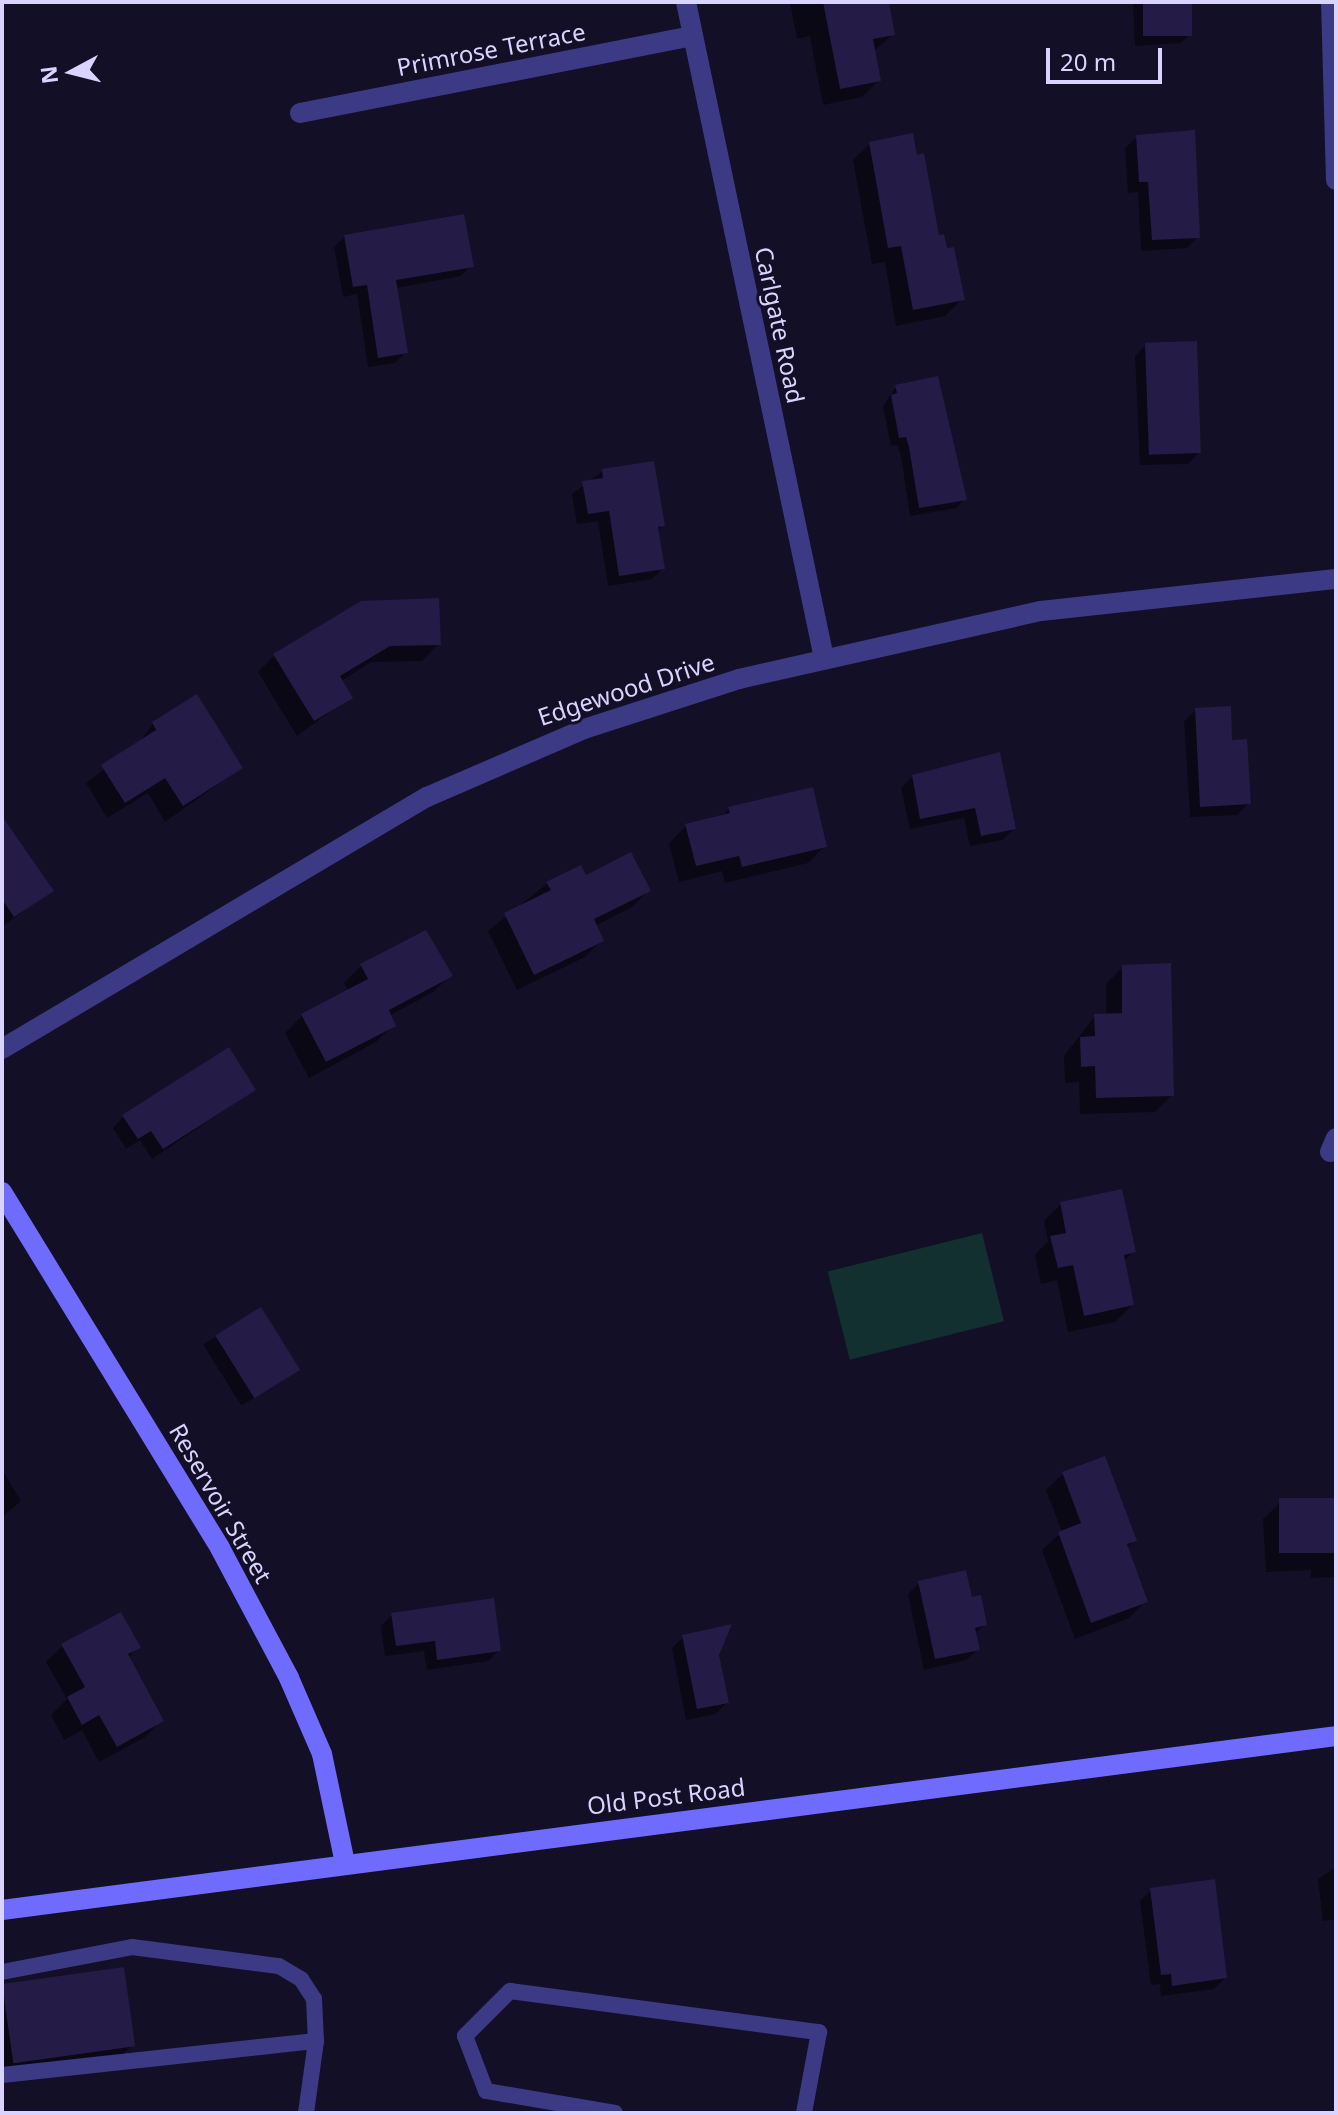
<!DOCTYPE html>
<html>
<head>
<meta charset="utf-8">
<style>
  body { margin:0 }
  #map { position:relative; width:1338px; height:2115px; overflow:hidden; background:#130f26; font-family:"Noto Sans",sans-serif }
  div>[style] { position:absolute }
  .green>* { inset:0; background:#12302f; transform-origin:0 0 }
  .shadow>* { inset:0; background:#0007; transform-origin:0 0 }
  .building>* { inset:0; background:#241b47; transform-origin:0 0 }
  .lane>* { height:16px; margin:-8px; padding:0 8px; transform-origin:8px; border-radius:8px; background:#3d3a85 }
  .street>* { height:20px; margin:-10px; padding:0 10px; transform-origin:10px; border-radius:10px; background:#3d3a85 }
  .secondary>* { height:20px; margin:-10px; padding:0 10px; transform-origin:10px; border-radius:10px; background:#6f6bff }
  span { translate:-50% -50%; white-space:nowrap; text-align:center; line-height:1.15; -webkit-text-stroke:6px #130f26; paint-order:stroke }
  .street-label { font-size:24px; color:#d9d4ff }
  .frame { position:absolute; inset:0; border:4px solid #d9d4ff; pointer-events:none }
  .north { position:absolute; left:32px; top:32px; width:80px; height:80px; -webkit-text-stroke:6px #130f26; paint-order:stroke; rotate:263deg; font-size:22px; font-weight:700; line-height:32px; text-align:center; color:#d9d4ff }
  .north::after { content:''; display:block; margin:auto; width:28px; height:36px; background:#d9d4ff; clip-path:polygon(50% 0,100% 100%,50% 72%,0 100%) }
  .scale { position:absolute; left:1046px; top:48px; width:116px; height:36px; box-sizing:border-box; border:4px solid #d9d4ff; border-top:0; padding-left:10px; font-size:24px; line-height:28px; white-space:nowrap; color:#d9d4ff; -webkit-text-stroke:6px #130f26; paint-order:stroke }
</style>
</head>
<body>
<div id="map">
  <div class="green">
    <i style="left:982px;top:1233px;width:91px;height:159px;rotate:76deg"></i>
  </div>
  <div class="shadow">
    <i style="clip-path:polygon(790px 2px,860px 2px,893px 34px,873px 52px,879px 80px,862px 97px,823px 105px,810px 36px,797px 39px)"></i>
    <i style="clip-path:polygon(1133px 2px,1190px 2px,1192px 32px,1181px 43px,1135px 46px)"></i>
    <i style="clip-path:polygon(1137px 137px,1198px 237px,1187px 248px,1141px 251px,1138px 192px,1128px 193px,1125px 148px)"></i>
    <i style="clip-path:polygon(870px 144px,937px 237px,962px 299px,945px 316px,896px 326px,885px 262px,872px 264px,853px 160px)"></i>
    <i style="clip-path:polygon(345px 237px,471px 266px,461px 276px,396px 288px,406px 352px,395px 363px,368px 367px,357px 294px,343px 297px,334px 247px)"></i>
    <i style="clip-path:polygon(1146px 345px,1199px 452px,1188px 464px,1140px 465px,1135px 356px)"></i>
    <i style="clip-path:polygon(896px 387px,965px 499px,956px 508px,910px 516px,901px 456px,897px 445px,891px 446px,883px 406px)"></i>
    <i style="clip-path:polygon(603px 471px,663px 525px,657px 531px,663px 568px,652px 579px,608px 586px,598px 521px,577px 524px,572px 494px)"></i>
    <i style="clip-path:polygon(361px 603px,438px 644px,422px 661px,371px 662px,341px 681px,350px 697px,297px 736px,258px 672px,274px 656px)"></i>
    <i style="clip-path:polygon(197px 697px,241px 768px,165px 822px,148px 793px,107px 818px,86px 783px,138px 744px,153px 724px)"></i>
    <i style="clip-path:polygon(1196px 710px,1230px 742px,1248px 804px,1237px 815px,1190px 817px,1184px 721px)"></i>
    <i style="clip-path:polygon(998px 754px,1014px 829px,1002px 840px,970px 846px,964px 818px,910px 829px,901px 788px,913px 776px)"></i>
    <i style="clip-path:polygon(729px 809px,825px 846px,808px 863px,725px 883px,722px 871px,679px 882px,669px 843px,686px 826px,721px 817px)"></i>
    <i style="clip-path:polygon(2px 837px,51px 890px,2px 927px)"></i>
    <i style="clip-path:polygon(585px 878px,648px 891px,632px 907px,595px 926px,602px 940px,585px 957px,517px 990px,488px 931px,548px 883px)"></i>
    <i style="clip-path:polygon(426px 932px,450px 976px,433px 992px,389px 1016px,393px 1025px,376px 1042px,309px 1078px,285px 1033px,302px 1016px,349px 991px,344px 983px,361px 966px)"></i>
    <i style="clip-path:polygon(1123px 967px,1172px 1095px,1155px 1112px,1080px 1114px,1079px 1082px,1065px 1083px,1064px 1056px,1095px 1016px,1106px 1015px,1106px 984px)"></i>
    <i style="clip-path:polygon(254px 1090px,152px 1159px,140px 1140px,126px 1149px,113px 1128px,124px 1116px)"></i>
    <i style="clip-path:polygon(1061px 1204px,1133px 1252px,1123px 1262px,1132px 1305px,1115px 1322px,1068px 1332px,1057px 1280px,1041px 1284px,1035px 1255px,1048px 1241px,1044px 1221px)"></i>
    <i style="left:260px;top:1309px;width:72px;height:67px;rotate:58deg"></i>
    <i style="clip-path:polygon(2px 1469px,21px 1501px,2px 1517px)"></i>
    <i style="clip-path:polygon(1063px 1474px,1135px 1540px,1126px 1548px,1146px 1601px,1129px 1618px,1075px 1639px,1042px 1550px,1062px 1532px,1046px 1490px)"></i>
    <i style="clip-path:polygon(1336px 1500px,1336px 1577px,1311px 1578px,1311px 1570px,1266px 1572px,1263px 1519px,1280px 1503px)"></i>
    <i style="clip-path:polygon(919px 1583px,970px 1599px,985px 1624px,974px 1634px,978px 1649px,966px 1660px,924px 1670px,908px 1594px)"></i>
    <i style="clip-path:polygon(392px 1615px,499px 1650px,488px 1661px,427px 1670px,424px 1651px,385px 1656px,381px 1626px)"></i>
    <i style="clip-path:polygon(683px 1637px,717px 1654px,727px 1702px,716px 1714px,686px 1720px,672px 1648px)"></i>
    <i style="clip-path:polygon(63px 1645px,138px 1647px,128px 1658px,162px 1720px,145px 1737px,99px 1762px,82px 1730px,64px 1740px,51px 1715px,67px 1699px,46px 1662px)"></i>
    <i style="clip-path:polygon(1336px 1867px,1336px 1919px,1323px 1921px,1318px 1879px)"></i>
    <i style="clip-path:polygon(1151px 1890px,1225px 1978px,1214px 1989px,1161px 1996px,1160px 1984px,1151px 1985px,1140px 1901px)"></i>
    <i style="clip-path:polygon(2px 1985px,132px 2045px,116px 2062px,2px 2077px)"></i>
  </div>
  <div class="building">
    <i style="clip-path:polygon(823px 2px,889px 2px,895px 35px,873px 39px,881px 81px,840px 89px)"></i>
    <i style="left:1143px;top:2px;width:49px;height:34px"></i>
    <i style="clip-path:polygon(1195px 130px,1200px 238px,1152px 240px,1148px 182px,1139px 182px,1136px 135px)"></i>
    <i style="clip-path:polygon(913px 133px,917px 155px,924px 153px,939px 235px,944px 234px,947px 248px,954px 247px,965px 300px,913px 310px,901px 246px,888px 248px,869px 142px)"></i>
    <i style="clip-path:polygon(464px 214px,474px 267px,396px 280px,408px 353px,378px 358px,367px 285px,353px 287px,344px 235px)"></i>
    <i style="left:1197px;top:341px;width:112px;height:52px;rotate:88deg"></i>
    <i style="clip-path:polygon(938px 376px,967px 500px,919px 508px,909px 447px,906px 437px,899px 438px,891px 395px,897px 393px,895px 385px)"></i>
    <i style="clip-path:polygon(654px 461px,665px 526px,658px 527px,665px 569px,619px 576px,609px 511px,588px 514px,582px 481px,603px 478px,602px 469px)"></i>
    <i style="clip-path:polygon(439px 598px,441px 645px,390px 646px,340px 676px,353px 698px,314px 721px,273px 654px,361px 601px)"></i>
    <i style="clip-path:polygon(197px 694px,243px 768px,183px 806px,165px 778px,125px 803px,101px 765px,156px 730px,152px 722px)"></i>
    <i style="clip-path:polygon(1231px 706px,1232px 740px,1247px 739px,1251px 804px,1200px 807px,1195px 708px)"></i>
    <i style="clip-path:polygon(1000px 752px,1016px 829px,981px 836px,975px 808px,920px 819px,912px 775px)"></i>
    <i style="clip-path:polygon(813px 787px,827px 847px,742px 867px,739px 856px,696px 866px,685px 824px,730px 813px,728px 807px)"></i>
    <i style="clip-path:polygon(2px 816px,54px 891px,14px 917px,2px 899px)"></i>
    <i style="clip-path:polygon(631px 852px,651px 891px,594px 919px,604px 941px,534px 975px,504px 913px,551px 890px,546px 882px,581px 865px,586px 875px)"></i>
    <i style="clip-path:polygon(426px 930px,453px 976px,389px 1010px,396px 1026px,326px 1062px,301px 1014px,368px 979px,360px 964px)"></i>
    <i style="clip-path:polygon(1171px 963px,1174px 1096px,1096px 1098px,1095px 1066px,1081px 1067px,1080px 1037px,1095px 1036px,1094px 1014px,1122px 1013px,1122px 965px)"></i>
    <i style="clip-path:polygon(229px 1047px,256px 1090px,163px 1149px,151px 1131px,138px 1139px,122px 1115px)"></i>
    <i style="clip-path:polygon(1122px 1189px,1136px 1252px,1124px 1255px,1134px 1305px,1084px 1316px,1073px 1265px,1058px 1268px,1050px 1236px,1066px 1233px,1060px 1202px)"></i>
    <i style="left:261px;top:1307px;width:74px;height:54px;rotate:58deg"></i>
    <i style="clip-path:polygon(1105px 1456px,1137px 1541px,1127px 1544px,1148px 1602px,1091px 1623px,1058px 1532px,1081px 1523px,1062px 1472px)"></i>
    <i style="left:1336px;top:1498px;width:55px;height:57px;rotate:90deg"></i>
    <i style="clip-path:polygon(966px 1570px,972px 1597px,981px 1595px,987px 1625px,975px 1628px,980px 1650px,935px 1659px,918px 1581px)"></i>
    <i style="clip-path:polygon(494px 1598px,501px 1651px,437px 1660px,435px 1641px,396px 1646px,391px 1613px)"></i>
    <i style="clip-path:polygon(121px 1612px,141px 1648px,128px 1654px,164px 1721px,117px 1747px,99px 1715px,82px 1725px,67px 1697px,85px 1687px,61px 1644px)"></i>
    <i style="clip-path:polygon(732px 1624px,719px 1655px,729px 1703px,697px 1709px,682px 1635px)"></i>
    <i style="clip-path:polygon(1215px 1879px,1227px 1978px,1172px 1986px,1171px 1974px,1161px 1975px,1150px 1888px)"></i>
    <i style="left:124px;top:1967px;width:80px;height:123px;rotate:82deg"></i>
  </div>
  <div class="lane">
    <i style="left:2px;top:1972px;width:132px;rotate:-10.9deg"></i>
    <i style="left:132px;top:1947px;width:148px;rotate:7.4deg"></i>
    <i style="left:279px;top:1966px;width:26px;rotate:31deg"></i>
    <i style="left:301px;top:1979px;width:24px;rotate:57deg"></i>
    <i style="left:314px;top:1999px;width:42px;rotate:87.3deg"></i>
    <i style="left:316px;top:2041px;width:73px;rotate:97.9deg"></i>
    <i style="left:2px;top:2075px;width:316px;rotate:-6.2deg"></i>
    <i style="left:615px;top:2113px;width:131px;rotate:-170.3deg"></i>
    <i style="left:486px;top:2091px;width:59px;rotate:-110.9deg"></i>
    <i style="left:465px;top:2036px;width:64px;rotate:-45deg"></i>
    <i style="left:510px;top:1991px;width:312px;rotate:7.6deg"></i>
    <i style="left:819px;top:2032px;width:82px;rotate:100.5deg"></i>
  </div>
  <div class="street">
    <i style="left:686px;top:2px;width:670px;rotate:78.12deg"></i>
    <i style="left:1331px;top:2px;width:178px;rotate:88.4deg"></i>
    <i style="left:300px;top:113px;width:399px;rotate:-11.1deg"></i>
    <i style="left:2px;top:1049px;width:494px;rotate:-30.7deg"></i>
    <i style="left:427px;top:797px;width:171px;rotate:-23.4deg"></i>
    <i style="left:584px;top:729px;width:163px;rotate:-17.9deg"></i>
    <i style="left:739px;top:679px;width:310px;rotate:-12.7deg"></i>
    <i style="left:1041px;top:611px;width:297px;rotate:-6.2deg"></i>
    <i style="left:1330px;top:1152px;width:15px;rotate:-67deg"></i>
  </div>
  <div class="secondary">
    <i style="left:2px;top:1192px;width:417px;rotate:58.5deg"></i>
    <i style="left:220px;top:1548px;width:147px;rotate:62deg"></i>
    <i style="left:289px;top:1678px;width:83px;rotate:66.5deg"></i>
    <i style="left:322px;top:1754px;width:111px;rotate:78.1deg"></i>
    <i style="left:2px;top:1910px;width:1345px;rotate:-7.43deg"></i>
  </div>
  <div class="street-label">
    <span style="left:491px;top:49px;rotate:-11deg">Primrose Terrace</span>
    <span style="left:780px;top:325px;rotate:78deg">Carlgate Road</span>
    <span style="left:626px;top:689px;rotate:-18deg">Edgewood Drive</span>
    <span style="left:221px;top:1503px;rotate:60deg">Reservoir Street</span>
    <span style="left:666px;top:1796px;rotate:-7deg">Old Post Road</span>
  </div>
  <div class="frame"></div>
  <div class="north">N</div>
  <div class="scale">20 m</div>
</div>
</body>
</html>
